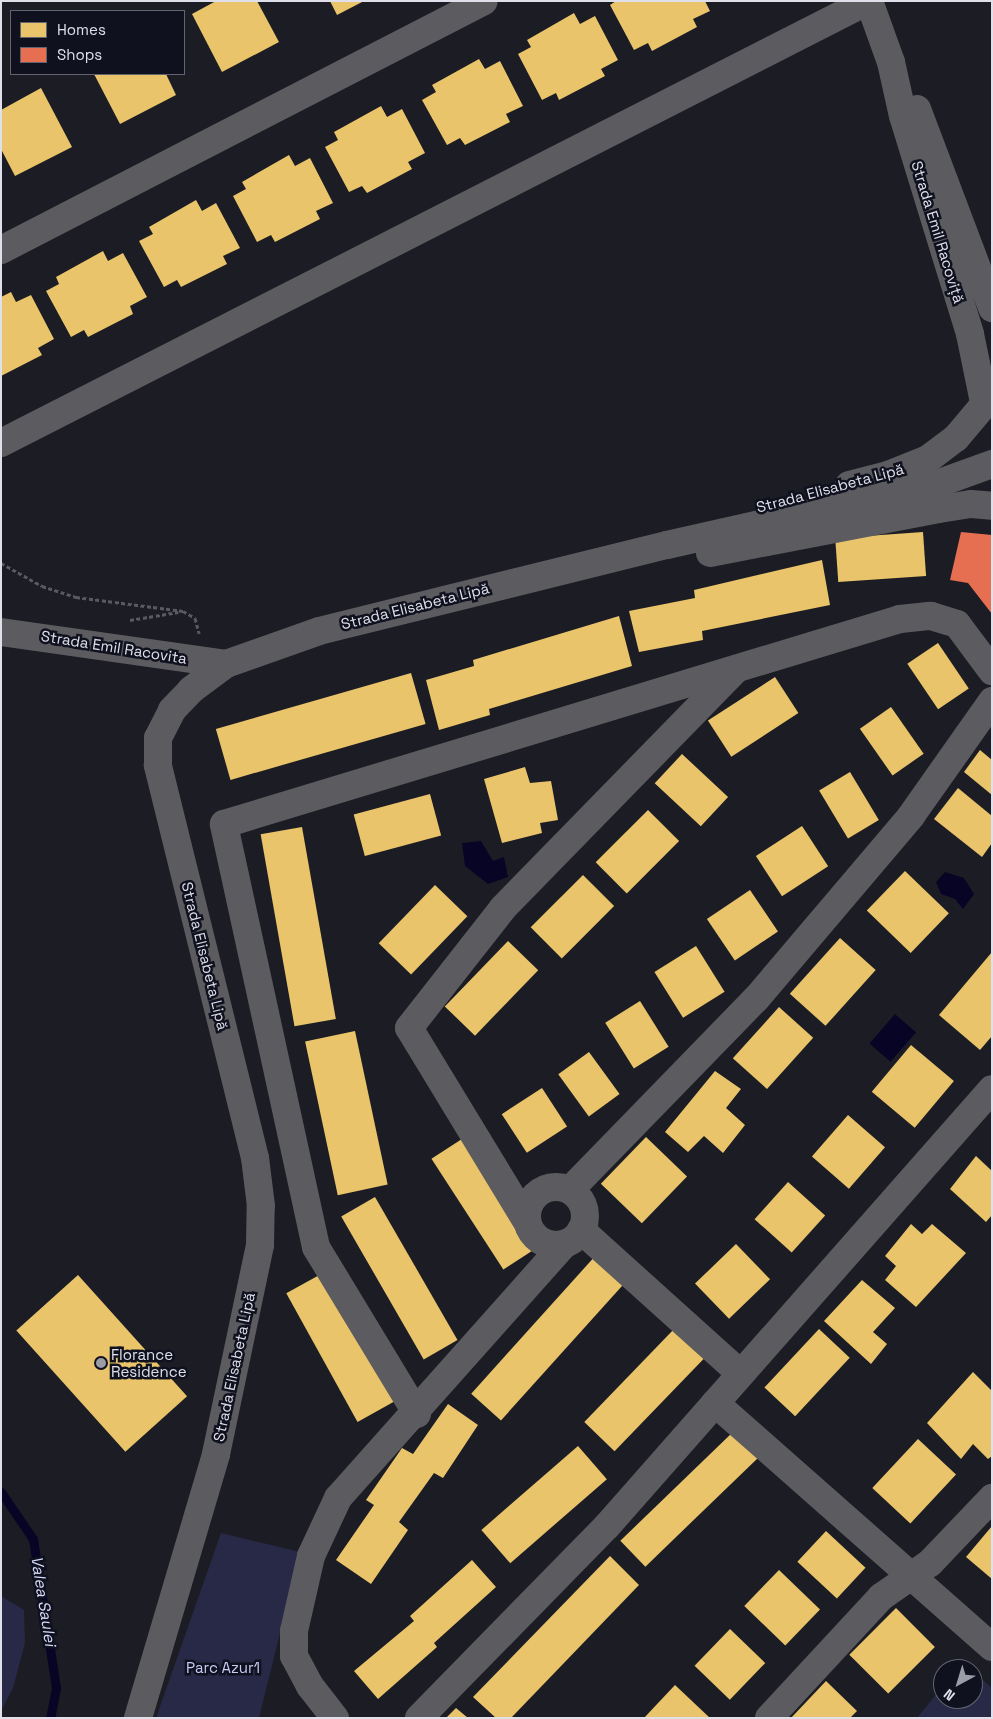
<!DOCTYPE html>
<html>
<head>
<meta charset="utf-8">
<style>
  body { margin:0 }
  #map { position:relative; width:993px; height:1719px; overflow:hidden; background:#1c1d24; font-family:"Space Grotesk",sans-serif }
  div>[style] { position:absolute }
  .green>* { inset:0; background:#282947 }
  .water>* { inset:0; background:#080425; transform-origin:0 0 }
  .homes>* { inset:0; background:#e9c46a; transform-origin:0 0 }
  .shops>* { inset:0; background:#e76f51 }
  .stream>* { height:9px; margin:-4.5px; padding:0 4.5px; transform-origin:4.5px; border-radius:4.5px; background:#080425 }
  .path>* { height:3px; margin-top:-1.5px; transform-origin:0; background:repeating-linear-gradient(90deg,#595a5f 0 4px,transparent 0 6.5px) }
  .minor>* { height:28px; margin:-14px; padding:0 14px; transform-origin:14px; border-radius:14px; background:#5c5c60 }
  .minor>.ring { margin:-14px; padding:0; box-sizing:content-box; background:none; border:28px solid #5c5c60; border-radius:50% }
  .dots>* { width:14px; height:14px; translate:-50% -50%; box-sizing:border-box; border:2px solid #10111f; border-radius:50% }
  span { translate:-50% -50%; white-space:nowrap; text-align:center; line-height:1.15; -webkit-text-stroke:5px #10111f; paint-order:stroke }
  .street-label { font-size:15px; color:#dfe0ea }
  .poi-label { font-size:15px; color:#dfe0ea }
  .left { translate:0 -50%; text-align:left }
  .park-label { font-size:15px; color:#c7cbf8 }
  .water-label { font-size:16px; color:#d6d9f8; font-style:italic }
  .frame { position:absolute; inset:0; border:2px solid #dfe0ea; pointer-events:none }
  .legend { position:absolute; left:10px; top:10px; width:175px; height:65px; box-sizing:border-box; background:#10111f; border:1px solid #636470; margin:0; padding:6px 9px; list-style:none; font-size:15px; color:#dfe0ea }
  .legend li { display:flex; align-items:center; gap:10px; height:25px }
  .legend b { width:25px; border:1px solid #636470 }
  .north { position:absolute; left:933px; top:1659px; width:50px; height:50px; box-sizing:border-box; background:#10111f; border:1px solid #636470; border-radius:50%; rotate:219deg; font-size:14px; font-weight:700; line-height:20px; text-align:center; color:#dfe0ea }
  .north::after { content:''; display:block; margin:auto; width:18px; height:22px; background:#9b9ca5; clip-path:polygon(50% 0,100% 100%,50% 72%,0 100%) }
</style>
</head>
<body>
<div id="map">
  <div class="green">
    <i style="clip-path:polygon(221px 1533px,300px 1552px,259px 1718px,156px 1718px)"></i>
    <i style="clip-path:polygon(1px 1596px,24px 1610px,25px 1643px,13px 1688px,1px 1711px)"></i>
    <i style="clip-path:polygon(973px 1672px,992px 1688px,992px 1718px,917px 1718px,943px 1686px,943px 1699px,973px 1699px)"></i>
  </div>
  <div class="water">
    <i style="clip-path:polygon(481px 841px,493px 861px,504px 857px,508px 877px,488px 884px,465px 866px,462px 843px)"></i>
    <i style="clip-path:polygon(945px 872px,964px 878px,974px 894px,963px 909px,955px 899px,941px 894px,936px 882px)"></i>
    <i style="left:895px;top:1014px;width:28px;height:39px;rotate:41deg"></i>
  </div>
  <div class="homes">
    <i style="clip-path:polygon(216px 1px,257px 1px,279px 42px,222px 72px,192px 14px)"></i>
    <i style="clip-path:polygon(330px 1px,364px 1px,337px 15px)"></i>
    <i style="clip-path:polygon(616px 1px,705px 1px,710px 11px,693px 19px,697px 27px,652px 51px,648px 43px,634px 50px,610px 5px)"></i>
    <i style="clip-path:polygon(574px 13px,580px 24px,595px 16px,618px 60px,601px 69px,605px 76px,559px 100px,556px 93px,542px 100px,518px 54px,531px 47px,527px 40px)"></i>
    <i style="clip-path:polygon(479px 59px,485px 69px,500px 61px,523px 106px,506px 114px,510px 122px,465px 145px,460px 138px,447px 145px,422px 100px,436px 92px,432px 85px)"></i>
    <i style="clip-path:polygon(94px 74px,166px 74px,176px 95px,120px 124px)"></i>
    <i style="clip-path:polygon(41px 88px,72px 147px,15px 176px,1px 149px,1px 110px)"></i>
    <i style="clip-path:polygon(381px 106px,387px 117px,402px 109px,425px 153px,408px 162px,412px 169px,367px 193px,362px 186px,349px 192px,325px 147px,338px 140px,334px 132px)"></i>
    <i style="clip-path:polygon(289px 155px,295px 166px,310px 158px,333px 203px,316px 211px,320px 219px,275px 242px,271px 235px,257px 242px,233px 196px,246px 189px,242px 182px)"></i>
    <i style="clip-path:polygon(196px 200px,202px 211px,216px 203px,240px 248px,223px 256px,227px 264px,181px 287px,177px 280px,164px 287px,139px 241px,153px 234px,149px 227px)"></i>
    <i style="clip-path:polygon(103px 251px,108px 261px,123px 253px,147px 297px,130px 306px,133px 314px,88px 337px,84px 330px,71px 337px,46px 291px,59px 284px,56px 277px)"></i>
    <i style="clip-path:polygon(11px 292px,16px 302px,31px 295px,54px 339px,38px 348px,42px 355px,1px 376px,1px 297px)"></i>
    <i style="left:923px;top:532px;width:44px;height:88px;rotate:86deg"></i>
    <i style="clip-path:polygon(822px 560px,830px 605px,702px 631px,703px 640px,639px 652px,629px 611px,695px 598px,694px 590px)"></i>
    <i style="clip-path:polygon(619px 616px,632px 666px,489px 709px,490px 715px,439px 730px,426px 680px,474px 666px,473px 660px)"></i>
    <i style="left:938px;top:643px;width:55px;height:37px;rotate:56deg"></i>
    <i style="left:411px;top:673px;width:53px;height:203px;rotate:74deg"></i>
    <i style="left:775px;top:677px;width:43px;height:80px;rotate:57deg"></i>
    <i style="left:891px;top:707px;width:57px;height:38px;rotate:55deg"></i>
    <i style="clip-path:polygon(980px 750px,992px 760px,992px 795px,964px 772px)"></i>
    <i style="left:682px;top:754px;width:63px;height:40px;rotate:43deg"></i>
    <i style="clip-path:polygon(525px 767px,530px 783px,551px 781px,558px 820px,540px 823px,542px 833px,502px 843px,484px 779px)"></i>
    <i style="left:850px;top:772px;width:56px;height:36px;rotate:59deg"></i>
    <i style="clip-path:polygon(958px 788px,992px 816px,992px 843px,982px 857px,934px 819px)"></i>
    <i style="left:430px;top:794px;width:43px;height:79px;rotate:75deg"></i>
    <i style="left:648px;top:810px;width:44px;height:74px;rotate:45deg"></i>
    <i style="left:802px;top:826px;width:48px;height:55px;rotate:57deg"></i>
    <i style="left:302px;top:827px;width:195px;height:42px;rotate:80deg"></i>
    <i style="left:905px;top:871px;width:61px;height:55px;rotate:44deg"></i>
    <i style="left:583px;top:875px;width:44px;height:74px;rotate:45deg"></i>
    <i style="left:435px;top:885px;width:45px;height:81px;rotate:44deg"></i>
    <i style="left:750px;top:890px;width:50px;height:52px;rotate:56deg"></i>
    <i style="left:840px;top:938px;width:48px;height:75px;rotate:42deg"></i>
    <i style="left:508px;top:941px;width:42px;height:91px;rotate:44deg"></i>
    <i style="left:696px;top:946px;width:54px;height:49px;rotate:58deg"></i>
    <i style="clip-path:polygon(992px 952px,992px 1036px,980px 1050px,939px 1015px)"></i>
    <i style="left:640px;top:1001px;width:54px;height:41px;rotate:58deg"></i>
    <i style="left:779px;top:1007px;width:46px;height:69px;rotate:42deg"></i>
    <i style="left:355px;top:1031px;width:157px;height:51px;rotate:78deg"></i>
    <i style="left:911px;top:1045px;width:56px;height:61px;rotate:40deg"></i>
    <i style="left:589px;top:1052px;width:52px;height:38px;rotate:54deg"></i>
    <i style="clip-path:polygon(715px 1071px,741px 1089px,726px 1108px,745px 1125px,723px 1153px,704px 1136px,688px 1152px,665px 1132px)"></i>
    <i style="left:542px;top:1088px;width:46px;height:48px;rotate:57deg"></i>
    <i style="left:848px;top:1115px;width:49px;height:55px;rotate:41deg"></i>
    <i style="left:465px;top:1137px;width:132px;height:40px;rotate:57deg"></i>
    <i style="left:646px;top:1137px;width:57px;height:65px;rotate:44deg"></i>
    <i style="clip-path:polygon(976px 1156px,992px 1171px,992px 1215px,986px 1222px,950px 1189px)"></i>
    <i style="left:788px;top:1182px;width:50px;height:50px;rotate:42deg"></i>
    <i style="left:375px;top:1197px;width:165px;height:39px;rotate:60deg"></i>
    <i style="clip-path:polygon(911px 1224px,922px 1234px,932px 1224px,966px 1253px,916px 1307px,885px 1280px,896px 1266px,885px 1256px)"></i>
    <i style="left:736px;top:1244px;width:49px;height:57px;rotate:46deg"></i>
    <i style="left:597px;top:1254px;width:40px;height:188px;rotate:42deg"></i>
    <i style="left:323px;top:1273px;width:147px;height:42px;rotate:61deg"></i>
    <i style="left:78px;top:1275px;width:163px;height:83px;rotate:48deg"></i>
    <i style="clip-path:polygon(862px 1280px,895px 1308px,873px 1332px,887px 1344px,871px 1364px,824px 1321px)"></i>
    <i style="left:676px;top:1327px;width:42px;height:132px;rotate:44deg"></i>
    <i style="left:819px;top:1329px;width:42px;height:80px;rotate:43deg"></i>
    <i style="clip-path:polygon(973px 1372px,992px 1391px,992px 1456px,988px 1459px,973px 1444px,961px 1459px,927px 1423px)"></i>
    <i style="clip-path:polygon(448px 1404px,478px 1425px,443px 1478px,434px 1473px,399px 1522px,408px 1530px,371px 1584px,336px 1560px,374px 1505px,366px 1500px,402px 1448px,413px 1454px)"></i>
    <i style="left:734px;top:1431px;width:36px;height:158px;rotate:46deg"></i>
    <i style="left:918px;top:1439px;width:52px;height:67px;rotate:43deg"></i>
    <i style="left:578px;top:1446px;width:44px;height:128px;rotate:49deg"></i>
    <i style="clip-path:polygon(992px 1526px,992px 1579px,966px 1557px)"></i>
    <i style="left:826px;top:1531px;width:54px;height:42px;rotate:43deg"></i>
    <i style="clip-path:polygon(610px 1556px,639px 1585px,511px 1718px,496px 1718px,473px 1697px)"></i>
    <i style="clip-path:polygon(472px 1560px,496px 1587px,434px 1643px,437px 1647px,378px 1699px,354px 1671px,414px 1621px,410px 1616px)"></i>
    <i style="left:779px;top:1570px;width:57px;height:50px;rotate:44deg"></i>
    <i style="left:896px;top:1608px;width:55px;height:66px;rotate:45deg"></i>
    <i style="left:730px;top:1629px;width:49px;height:51px;rotate:44deg"></i>
    <i style="clip-path:polygon(826px 1681px,857px 1711px,850px 1718px,791px 1718px)"></i>
    <i style="clip-path:polygon(675px 1685px,710px 1718px,644px 1718px)"></i>
    <i style="clip-path:polygon(456px 1708px,468px 1718px,446px 1718px)"></i>
  </div>
  <div class="shops">
    <i style="clip-path:polygon(961px 532px,992px 535px,992px 614px,968px 583px,950px 580px)"></i>
  </div>
  <div class="stream">
    <i style="left:1px;top:1492px;width:57px;rotate:55.8deg"></i>
    <i style="left:33px;top:1539px;width:151px;rotate:81.2deg"></i>
    <i style="left:56px;top:1688px;width:31px;rotate:101deg"></i>
  </div>
  <div class="path">
    <i style="left:1px;top:563px;width:47px;rotate:29.3deg"></i>
    <i style="left:42px;top:586px;width:36px;rotate:18deg"></i>
    <i style="left:76px;top:597px;width:108px;rotate:7.5deg"></i>
    <i style="left:183px;top:611px;width:14px;rotate:30deg"></i>
    <i style="left:195px;top:618px;width:16px;rotate:75deg"></i>
    <i style="left:130px;top:620px;width:49px;rotate:-9.5deg"></i>
  </div>
  <div class="minor">
    <i style="left:869px;top:1px;width:65px;rotate:70.2deg"></i>
    <i style="left:891px;top:62px;width:55px;rotate:77.5deg"></i>
    <i style="left:903px;top:116px;width:228px;rotate:72.9deg"></i>
    <i style="left:970px;top:334px;width:69px;rotate:78.4deg"></i>
    <i style="left:917px;top:109px;width:213px;rotate:69.3deg"></i>
    <i style="left:1px;top:250px;width:543px;rotate:-27.27deg"></i>
    <i style="left:1px;top:443px;width:973px;rotate:-27.01deg"></i>
    <i style="left:849px;top:485px;width:40px;rotate:-14.4deg"></i>
    <i style="left:888px;top:475px;width:43px;rotate:-21.8deg"></i>
    <i style="left:928px;top:459px;width:35px;rotate:-37deg"></i>
    <i style="left:956px;top:438px;width:38px;rotate:-50deg"></i>
    <i style="left:710px;top:553px;width:233px;rotate:-10.9deg"></i>
    <i style="left:939px;top:509px;width:32px;rotate:-9deg"></i>
    <i style="left:971px;top:504px;width:21px;rotate:5deg"></i>
    <i style="left:1px;top:632px;width:227px;rotate:8.1deg"></i>
    <i class="ring" style="left:527px;top:1187px;width:30px;height:30px"></i>
    <i style="left:570px;top:1190px;width:267px;rotate:-45.8deg"></i>
    <i style="left:756px;top:999px;width:240px;rotate:-49.7deg"></i>
    <i style="left:911px;top:816px;width:141px;rotate:-54.8deg"></i>
    <i style="left:527px;top:1222px;width:227px;rotate:-121.3deg"></i>
    <i style="left:409px;top:1028px;width:152px;rotate:-51.9deg"></i>
    <i style="left:503px;top:908px;width:334px;rotate:-45.7deg"></i>
    <i style="left:581px;top:1230px;width:215px;rotate:42deg"></i>
    <i style="left:715px;top:1403px;width:369px;rotate:41.4deg"></i>
    <i style="left:417px;top:1414px;width:195px;rotate:-121.2deg"></i>
    <i style="left:316px;top:1247px;width:433px;rotate:-102.3deg"></i>
    <i style="left:224px;top:824px;width:706px;rotate:-16.87deg"></i>
    <i style="left:900px;top:619px;width:31px;rotate:-6deg"></i>
    <i style="left:931px;top:616px;width:27px;rotate:17deg"></i>
    <i style="left:957px;top:624px;width:59px;rotate:53.3deg"></i>
    <i style="left:138px;top:1718px;width:275px;rotate:-73.5deg"></i>
    <i style="left:216px;top:1454px;width:214px;rotate:-78.1deg"></i>
    <i style="left:260px;top:1245px;width:39px;rotate:-89deg"></i>
    <i style="left:261px;top:1206px;width:48px;rotate:-97.1deg"></i>
    <i style="left:255px;top:1158px;width:405px;rotate:-103.9deg"></i>
    <i style="left:158px;top:765px;width:27px;rotate:-90deg"></i>
    <i style="left:158px;top:738px;width:31px;rotate:-63deg"></i>
    <i style="left:172px;top:710px;width:28px;rotate:-46deg"></i>
    <i style="left:191px;top:690px;width:44px;rotate:-36.6deg"></i>
    <i style="left:226px;top:664px;width:99px;rotate:-19.5deg"></i>
    <i style="left:319px;top:631px;width:358px;rotate:-13.9deg"></i>
    <i style="left:667px;top:545px;width:274px;rotate:-12.7deg"></i>
    <i style="left:934px;top:485px;width:62px;rotate:-19.9deg"></i>
    <i style="left:335px;top:1718px;width:41px;rotate:-128deg"></i>
    <i style="left:310px;top:1686px;width:34px;rotate:-118deg"></i>
    <i style="left:294px;top:1656px;width:25px;rotate:-90deg"></i>
    <i style="left:294px;top:1631px;width:77px;rotate:-77.2deg"></i>
    <i style="left:311px;top:1556px;width:64px;rotate:-65deg"></i>
    <i style="left:338px;top:1498px;width:340px;rotate:-48.3deg"></i>
    <i style="left:419px;top:1718px;width:269px;rotate:-45.6deg"></i>
    <i style="left:607px;top:1526px;width:582px;rotate:-48.62deg"></i>
    <i style="left:769px;top:1718px;width:165px;rotate:-47.2deg"></i>
    <i style="left:881px;top:1597px;width:60px;rotate:-34.8deg"></i>
    <i style="left:930px;top:1563px;width:90px;rotate:-46.4deg"></i>
  </div>
  <div class="dots">
    <i style="left:101px;top:1363px;background:#9b9ca5"></i>
  </div>
  <div class="street-label">
    <span style="left:938px;top:232px;rotate:73deg">Strada Emil Racoviță</span>
    <span style="left:830px;top:488px;rotate:-15deg">Strada Elisabeta Lipă</span>
    <span style="left:415px;top:606px;rotate:-14deg">Strada Elisabeta Lipă</span>
    <span style="left:114px;top:647px;rotate:9deg">Strada Emil Racovita</span>
    <span style="left:205px;top:956px;rotate:76deg">Strada Elisabeta Lipă</span>
    <span style="left:234px;top:1367px;rotate:-78deg">Strada Elisabeta Lipă</span>
  </div>
  <div class="poi-label">
    <span class="left" style="left:111px;top:1363px">Florance<br>Residence</span>
  </div>
  <div class="park-label">
    <span style="left:223px;top:1668px">Parc Azur1</span>
  </div>
  <div class="water-label">
    <span style="left:43px;top:1601px;rotate:81deg">Valea Saulei</span>
  </div>
  <div class="frame"></div>
  <ul class="legend">
  <li><b style="height:14px;background:#e9c46a"></b>Homes</li>
  <li><b style="height:14px;background:#e76f51"></b>Shops</li>
  </ul>
  <div class="north">N</div>
</div>
</body>
</html>
